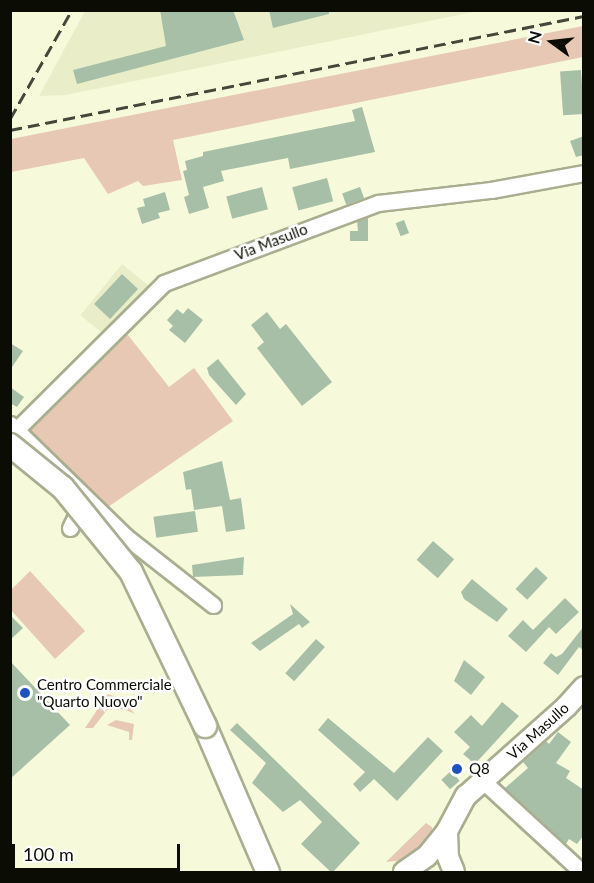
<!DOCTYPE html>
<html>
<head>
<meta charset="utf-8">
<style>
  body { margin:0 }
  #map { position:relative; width:594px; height:883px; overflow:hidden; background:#f6fadb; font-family:Lato,sans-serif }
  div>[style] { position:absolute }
  .built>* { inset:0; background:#e9eec8; transform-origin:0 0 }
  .green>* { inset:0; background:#e6c8b4 }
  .building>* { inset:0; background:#a8bfa7; transform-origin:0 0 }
  .roads { filter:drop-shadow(2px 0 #a9ae90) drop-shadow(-2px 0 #a9ae90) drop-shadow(0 2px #a9ae90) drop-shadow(0 -2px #a9ae90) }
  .minor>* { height:15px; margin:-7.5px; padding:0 7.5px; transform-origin:7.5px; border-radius:7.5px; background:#fff }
  .major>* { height:20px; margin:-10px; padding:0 10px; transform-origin:10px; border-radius:10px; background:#fff }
  .highway>* { height:22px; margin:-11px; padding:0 11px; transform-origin:11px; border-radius:11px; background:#fff }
  .rail>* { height:3px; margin-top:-1.5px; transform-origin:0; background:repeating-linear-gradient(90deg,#454839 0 12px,transparent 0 18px) }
  .bridges { filter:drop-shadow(2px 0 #a9ae90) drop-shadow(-2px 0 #a9ae90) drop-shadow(0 2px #a9ae90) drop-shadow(0 -2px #a9ae90) }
  .highway-bridge>* { height:22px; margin:-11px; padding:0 11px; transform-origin:11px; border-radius:11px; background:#fff }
  .dots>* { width:16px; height:16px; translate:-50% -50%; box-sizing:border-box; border:3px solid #fff; border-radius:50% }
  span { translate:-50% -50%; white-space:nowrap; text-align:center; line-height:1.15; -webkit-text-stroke:5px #fff; paint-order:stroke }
  .street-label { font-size:15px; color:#0b0d04 }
  .poi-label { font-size:15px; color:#0b0d04 }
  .left { translate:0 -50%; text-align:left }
  .frame { position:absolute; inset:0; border:12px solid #0b0d04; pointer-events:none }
  .north { position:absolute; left:522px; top:12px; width:60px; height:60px; -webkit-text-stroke:4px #fff; paint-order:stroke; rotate:285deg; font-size:16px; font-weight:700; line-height:24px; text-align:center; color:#0b0d04 }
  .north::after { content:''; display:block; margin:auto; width:21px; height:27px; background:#0b0d04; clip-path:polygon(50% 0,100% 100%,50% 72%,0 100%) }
  .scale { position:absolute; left:12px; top:844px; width:168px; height:27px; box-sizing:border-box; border:3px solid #0b0d04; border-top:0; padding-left:8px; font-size:18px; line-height:21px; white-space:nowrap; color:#0b0d04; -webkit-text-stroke:4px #fff; paint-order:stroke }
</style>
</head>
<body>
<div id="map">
  <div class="built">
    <i style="clip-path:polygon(85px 11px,478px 11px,66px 95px,39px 96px)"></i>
    <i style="left:122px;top:264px;width:36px;height:66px;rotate:39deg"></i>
  </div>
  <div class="green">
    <i style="clip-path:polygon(583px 26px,583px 57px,173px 140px,182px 180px,143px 186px,138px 181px,108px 194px,84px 158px,11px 172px,11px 139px)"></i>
    <i style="clip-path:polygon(124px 330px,169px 387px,194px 368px,233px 421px,108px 507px,31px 433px,28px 425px)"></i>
    <i style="clip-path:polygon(30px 571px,85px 631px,55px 659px,11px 610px,11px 590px)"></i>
    <i style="clip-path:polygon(108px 694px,119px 698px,135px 714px,124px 709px,107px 710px,93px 728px,85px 728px)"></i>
    <i style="clip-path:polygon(116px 720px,134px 724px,132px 740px,129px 740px,129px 732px,107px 725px)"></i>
    <i style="clip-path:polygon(426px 823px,432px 827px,432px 840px,414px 859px,386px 862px)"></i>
  </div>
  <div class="building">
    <i style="clip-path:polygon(160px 10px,233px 10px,244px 40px,77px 84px,73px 70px,166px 46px)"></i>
    <i style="clip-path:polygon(269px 10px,329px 10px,329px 14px,273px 28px)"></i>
    <i style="left:581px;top:70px;width:44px;height:21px;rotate:86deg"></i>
    <i style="clip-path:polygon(362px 107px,375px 152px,290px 169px,288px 158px,221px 171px,224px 181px,203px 187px,209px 208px,189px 214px,184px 197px,189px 195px,183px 171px,187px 170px,185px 161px,203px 156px,203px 152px,355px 121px,352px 110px)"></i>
    <i style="clip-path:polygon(584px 136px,584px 155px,576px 157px,570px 141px)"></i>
    <i style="left:327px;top:178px;width:24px;height:36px;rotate:75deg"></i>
    <i style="left:262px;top:187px;width:23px;height:37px;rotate:75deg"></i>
    <i style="left:360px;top:187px;width:12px;height:19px;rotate:70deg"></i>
    <i style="clip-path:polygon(165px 192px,170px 210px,158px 213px,160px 218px,142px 224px,137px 208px,145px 206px,143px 199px)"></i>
    <i style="clip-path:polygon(368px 217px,368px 241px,350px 241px,350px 231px,358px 231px,357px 221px)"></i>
    <i style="left:404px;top:220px;width:14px;height:9px;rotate:69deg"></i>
    <i style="left:122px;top:274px;width:22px;height:41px;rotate:43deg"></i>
    <i style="clip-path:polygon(188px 308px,203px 320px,185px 343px,169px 330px,173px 326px,167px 320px,177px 309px,183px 314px)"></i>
    <i style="clip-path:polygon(267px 312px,280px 329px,286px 324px,332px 382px,302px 406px,257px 348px,264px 342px,251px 325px)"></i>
    <i style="clip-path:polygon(10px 343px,23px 351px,10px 370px)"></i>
    <i style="clip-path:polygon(218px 359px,246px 394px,236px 405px,209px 375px,207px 368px)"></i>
    <i style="clip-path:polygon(10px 387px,24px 397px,17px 407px,10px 403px)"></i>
    <i style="clip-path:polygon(222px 461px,230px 500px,241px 498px,245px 529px,226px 532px,222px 506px,194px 510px,191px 489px,186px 490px,183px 472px)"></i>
    <i style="left:195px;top:511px;width:21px;height:42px;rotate:82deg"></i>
    <i style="left:433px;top:541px;width:28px;height:25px;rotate:41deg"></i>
    <i style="clip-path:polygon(244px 557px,243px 575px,193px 577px,192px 565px)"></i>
    <i style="left:536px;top:567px;width:16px;height:30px;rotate:43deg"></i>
    <i style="clip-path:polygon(472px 579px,508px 609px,497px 622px,464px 599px,461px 592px)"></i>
    <i style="clip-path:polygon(565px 598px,579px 612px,556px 634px,549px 627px,526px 652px,508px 636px,523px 620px,533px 630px)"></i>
    <i style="clip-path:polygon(290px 604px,310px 622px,302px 628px,299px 624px,260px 651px,251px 643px,293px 614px)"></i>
    <i style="clip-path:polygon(10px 615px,23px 628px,10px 640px)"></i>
    <i style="clip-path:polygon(584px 626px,584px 651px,579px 647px,558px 675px,543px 663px,551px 653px,556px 657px,562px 654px)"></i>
    <i style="left:316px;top:639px;width:12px;height:46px;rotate:42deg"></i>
    <i style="clip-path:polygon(464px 660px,485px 677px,471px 695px,454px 681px)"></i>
    <i style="clip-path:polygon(10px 661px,70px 725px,10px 779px)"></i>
    <i style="clip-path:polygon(502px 702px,519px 716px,475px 764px,463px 754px,470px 747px,454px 732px,471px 715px,482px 726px)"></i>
    <i style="clip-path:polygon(328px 718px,394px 773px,428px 737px,443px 751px,397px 801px,374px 779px,360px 792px,353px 784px,365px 772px,318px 730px)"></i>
    <i style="clip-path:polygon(237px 723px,360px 843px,332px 873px,301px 844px,322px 822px,300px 800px,283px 812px,252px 783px,266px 763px,230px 730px)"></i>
    <i style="clip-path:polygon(558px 732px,571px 742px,556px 763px,570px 771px,566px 778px,584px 790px,584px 835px,577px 844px,569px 839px,566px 844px,505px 788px,528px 768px,523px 762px,546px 741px,549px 744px)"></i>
    <i style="left:451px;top:771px;width:13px;height:13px;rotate:48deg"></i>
  </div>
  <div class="roads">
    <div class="minor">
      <i style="left:10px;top:424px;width:161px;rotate:44.2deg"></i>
      <i style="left:125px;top:536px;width:112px;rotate:38.1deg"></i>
      <i style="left:17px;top:429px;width:207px;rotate:-44.8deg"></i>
      <i style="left:164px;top:283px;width:228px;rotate:-20.5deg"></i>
      <i style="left:378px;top:203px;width:114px;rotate:-6.6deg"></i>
      <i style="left:491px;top:190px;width:95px;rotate:-10.4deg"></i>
      <i style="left:70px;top:528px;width:28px;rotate:-64deg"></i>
      <i style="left:483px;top:781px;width:134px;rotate:42.6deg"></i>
    </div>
    <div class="major">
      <i style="left:447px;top:831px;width:26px;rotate:88deg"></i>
      <i style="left:448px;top:857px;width:16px;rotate:68deg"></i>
      <i style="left:404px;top:872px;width:28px;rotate:-35deg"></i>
      <i style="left:427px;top:856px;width:32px;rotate:-51deg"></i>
      <i style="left:447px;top:831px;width:40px;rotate:-62deg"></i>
      <i style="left:466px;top:796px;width:134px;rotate:-41.7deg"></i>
      <i style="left:566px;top:707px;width:27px;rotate:-48deg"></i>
    </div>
    <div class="highway">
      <i style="left:205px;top:726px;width:159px;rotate:66.7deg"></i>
    </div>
  </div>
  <div class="rail">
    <i style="left:10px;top:119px;width:125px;rotate:-60.4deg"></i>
    <i style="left:10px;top:130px;width:585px;rotate:-11.23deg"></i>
  </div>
  <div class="bridges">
    <div class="highway-bridge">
      <i style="left:10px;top:445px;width:68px;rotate:39.1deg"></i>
      <i style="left:63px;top:488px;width:108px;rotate:51deg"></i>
      <i style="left:131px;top:572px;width:171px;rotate:64.3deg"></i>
    </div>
  </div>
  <div class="dots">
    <i style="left:25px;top:693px;background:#1e52bf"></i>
    <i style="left:457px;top:769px;background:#1e52bf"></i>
  </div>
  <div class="street-label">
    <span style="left:271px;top:242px;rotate:-21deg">Via Masullo</span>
    <span style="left:538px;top:731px;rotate:-42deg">Via Masullo</span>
  </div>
  <div class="poi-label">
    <span class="left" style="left:37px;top:693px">Centro Commerciale<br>"Quarto Nuovo"</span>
    <span class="left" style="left:469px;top:769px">Q8</span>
  </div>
  <div class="frame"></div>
  <div class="north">N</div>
  <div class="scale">100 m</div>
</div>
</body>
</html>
